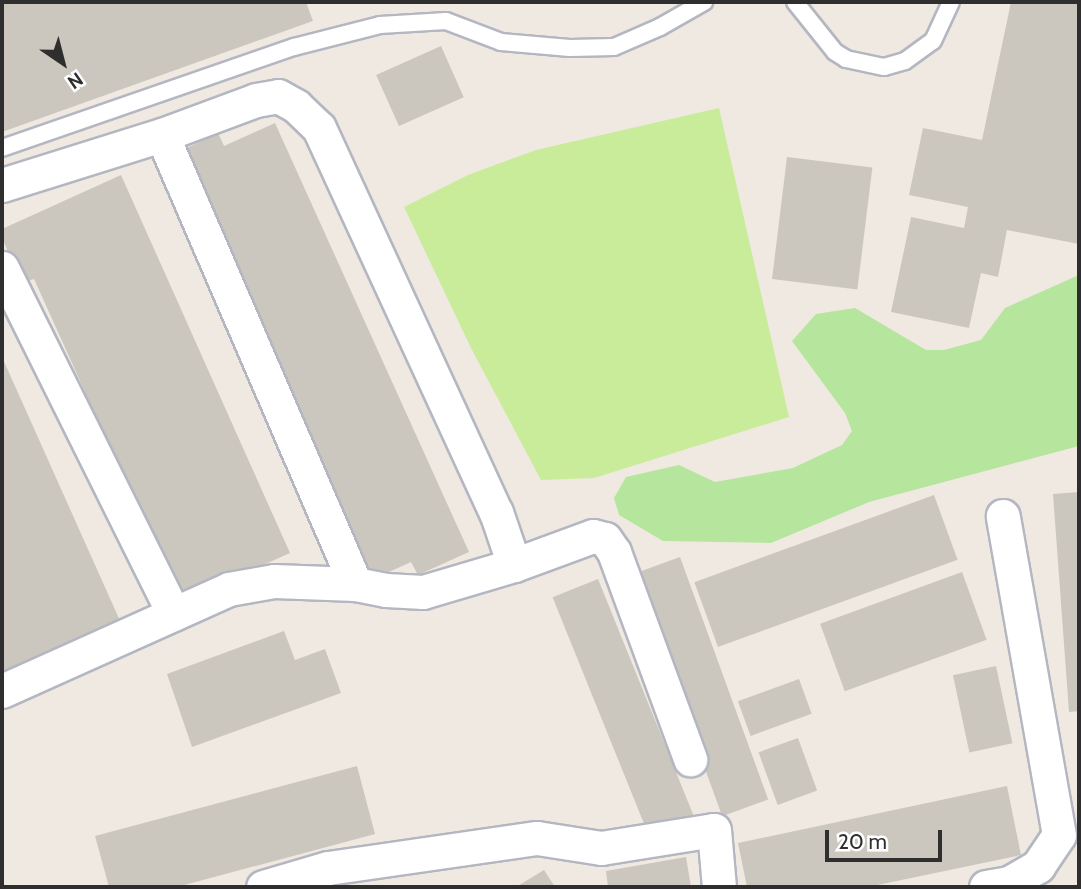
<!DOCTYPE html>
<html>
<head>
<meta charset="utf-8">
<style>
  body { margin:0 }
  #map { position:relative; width:1081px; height:889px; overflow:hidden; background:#efe9e1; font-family:Cabin,sans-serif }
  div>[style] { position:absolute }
  .green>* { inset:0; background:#b6e59e }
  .pitch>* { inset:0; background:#c9ec9a }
  .building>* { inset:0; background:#cbc7bf; transform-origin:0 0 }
  .roads { filter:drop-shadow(2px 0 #b4b7c1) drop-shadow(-2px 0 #b4b7c1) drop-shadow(0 2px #b4b7c1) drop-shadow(0 -2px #b4b7c1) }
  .service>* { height:16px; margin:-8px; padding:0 8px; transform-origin:8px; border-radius:8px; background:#fff }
  .minor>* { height:33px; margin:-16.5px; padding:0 16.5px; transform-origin:16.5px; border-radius:16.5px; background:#fff }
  span { translate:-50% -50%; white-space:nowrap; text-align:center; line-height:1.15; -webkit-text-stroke:6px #fff; paint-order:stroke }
  .frame { position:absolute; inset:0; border:4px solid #2e2e2e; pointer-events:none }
  .north { position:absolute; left:28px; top:28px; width:70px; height:70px; -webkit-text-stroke:5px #fff; paint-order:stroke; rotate:145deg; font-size:19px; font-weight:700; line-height:28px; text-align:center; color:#2e2e2e }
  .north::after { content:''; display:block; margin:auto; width:24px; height:32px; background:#2e2e2e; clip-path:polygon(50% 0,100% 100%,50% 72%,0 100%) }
  .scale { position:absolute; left:825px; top:830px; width:117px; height:32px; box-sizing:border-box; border:4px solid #2e2e2e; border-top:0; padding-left:9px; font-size:21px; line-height:24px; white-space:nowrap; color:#2e2e2e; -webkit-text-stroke:5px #fff; paint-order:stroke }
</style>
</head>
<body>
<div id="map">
  <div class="green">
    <i style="clip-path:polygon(1079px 275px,1079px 446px,869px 502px,771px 543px,663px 541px,619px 515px,614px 498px,626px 477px,679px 465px,715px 482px,793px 468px,842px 445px,852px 431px,845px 413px,792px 341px,816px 314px,855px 308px,926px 350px,944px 350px,981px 340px,1005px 308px)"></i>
  </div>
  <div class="pitch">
    <i style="clip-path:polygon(719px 108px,789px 417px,594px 478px,541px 480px,472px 350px,404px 207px,468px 175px,536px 150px)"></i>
  </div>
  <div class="building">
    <i style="clip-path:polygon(2px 2px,306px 2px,313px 21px,2px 132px)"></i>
    <i style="clip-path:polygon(1011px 2px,1079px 2px,1079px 244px,1007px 230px,998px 277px,981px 273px,969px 328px,891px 312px,911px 217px,964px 228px,968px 207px,909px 195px,923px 128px,982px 140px)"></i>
    <i style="left:441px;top:46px;width:56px;height:71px;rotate:66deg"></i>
    <i style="clip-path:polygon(275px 123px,469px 552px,418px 575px,411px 562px,369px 581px,176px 153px,218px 133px,224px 146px)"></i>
    <i style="left:787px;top:157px;width:86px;height:123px;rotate:7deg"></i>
    <i style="clip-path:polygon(121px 175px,290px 553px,180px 602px,34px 279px,22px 283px,2px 238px,2px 229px)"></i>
    <i style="clip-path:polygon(2px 357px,121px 623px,2px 675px)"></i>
    <i style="clip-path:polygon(1079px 492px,1079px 711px,1069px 712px,1053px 494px)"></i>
    <i style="left:934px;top:495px;width:69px;height:255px;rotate:70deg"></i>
    <i style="left:680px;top:557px;width:258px;height:49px;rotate:70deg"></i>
    <i style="left:962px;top:572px;width:72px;height:151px;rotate:70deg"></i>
    <i style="left:598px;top:579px;width:258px;height:49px;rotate:68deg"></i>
    <i style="clip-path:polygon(284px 631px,295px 660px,325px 649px,341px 693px,192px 747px,167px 674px)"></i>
    <i style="left:996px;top:666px;width:79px;height:44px;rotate:78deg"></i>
    <i style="left:799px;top:679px;width:37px;height:65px;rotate:70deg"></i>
    <i style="left:798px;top:738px;width:56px;height:42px;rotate:70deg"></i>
    <i style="clip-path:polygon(357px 766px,375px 834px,177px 887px,109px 887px,95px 836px)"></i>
    <i style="clip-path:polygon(1007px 786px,1021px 855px,868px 887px,747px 887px,738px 843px)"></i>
    <i style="clip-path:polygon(686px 857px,691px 887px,608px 887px,606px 871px)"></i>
    <i style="clip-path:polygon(544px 870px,555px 887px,516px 887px)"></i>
  </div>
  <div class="roads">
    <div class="service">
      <i style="left:795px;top:2px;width:64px;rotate:51.3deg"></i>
      <i style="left:835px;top:52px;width:13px;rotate:32deg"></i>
      <i style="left:846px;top:59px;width:39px;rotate:12deg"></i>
      <i style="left:884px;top:67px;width:22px;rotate:-16deg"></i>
      <i style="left:905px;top:61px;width:34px;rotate:-36deg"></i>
      <i style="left:933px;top:41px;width:43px;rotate:-65.2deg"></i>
      <i style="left:2px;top:148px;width:309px;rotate:-19.1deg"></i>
      <i style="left:294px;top:47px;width:89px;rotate:-14.3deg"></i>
      <i style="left:380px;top:25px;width:66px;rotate:-3.5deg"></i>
      <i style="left:446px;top:21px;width:59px;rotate:20.9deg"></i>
      <i style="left:501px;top:42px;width:69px;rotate:5deg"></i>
      <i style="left:570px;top:48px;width:44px;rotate:-1.3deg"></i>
      <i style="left:614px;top:47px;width:50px;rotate:-23.5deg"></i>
      <i style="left:660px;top:27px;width:51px;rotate:-29.6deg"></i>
    </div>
    <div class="minor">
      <i style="left:162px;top:135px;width:489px;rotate:66.7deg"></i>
      <i style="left:2px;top:185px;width:168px;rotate:-17.4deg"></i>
      <i style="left:162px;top:135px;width:100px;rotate:-20.4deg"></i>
      <i style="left:256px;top:100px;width:22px;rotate:-10deg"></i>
      <i style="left:278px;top:96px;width:21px;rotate:29deg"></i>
      <i style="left:296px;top:106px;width:32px;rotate:44deg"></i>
      <i style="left:319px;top:128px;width:423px;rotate:65.3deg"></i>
      <i style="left:496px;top:512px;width:56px;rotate:71.2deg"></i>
      <i style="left:514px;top:565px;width:95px;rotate:163.5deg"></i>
      <i style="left:423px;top:592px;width:37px;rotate:-177deg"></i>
      <i style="left:386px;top:590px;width:32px;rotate:-169deg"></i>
      <i style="left:355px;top:584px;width:81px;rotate:-177.9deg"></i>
      <i style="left:274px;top:581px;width:46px;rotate:169.9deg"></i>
      <i style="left:229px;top:589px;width:249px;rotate:155.8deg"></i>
      <i style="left:2px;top:268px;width:386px;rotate:63.6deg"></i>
      <i style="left:514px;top:565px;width:84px;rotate:-20.2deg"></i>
      <i style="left:593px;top:536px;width:12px;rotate:14deg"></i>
      <i style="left:605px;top:539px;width:16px;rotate:55deg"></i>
      <i style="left:614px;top:552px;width:221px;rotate:69.8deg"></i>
      <i style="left:263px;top:887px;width:68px;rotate:-16.3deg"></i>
      <i style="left:328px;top:868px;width:211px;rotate:-8.2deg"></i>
      <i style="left:537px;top:838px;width:65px;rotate:8.9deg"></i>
      <i style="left:601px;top:848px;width:114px;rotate:-9.1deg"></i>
      <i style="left:714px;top:830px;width:57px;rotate:85deg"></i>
      <i style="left:986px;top:887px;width:23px;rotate:-10deg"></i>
      <i style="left:1009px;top:883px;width:34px;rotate:-30deg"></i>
      <i style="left:1038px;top:866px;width:37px;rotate:-56deg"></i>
      <i style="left:1059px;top:835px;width:324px;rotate:-100deg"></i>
    </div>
  </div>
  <div class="frame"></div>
  <div class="north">N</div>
  <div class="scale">20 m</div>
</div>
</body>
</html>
